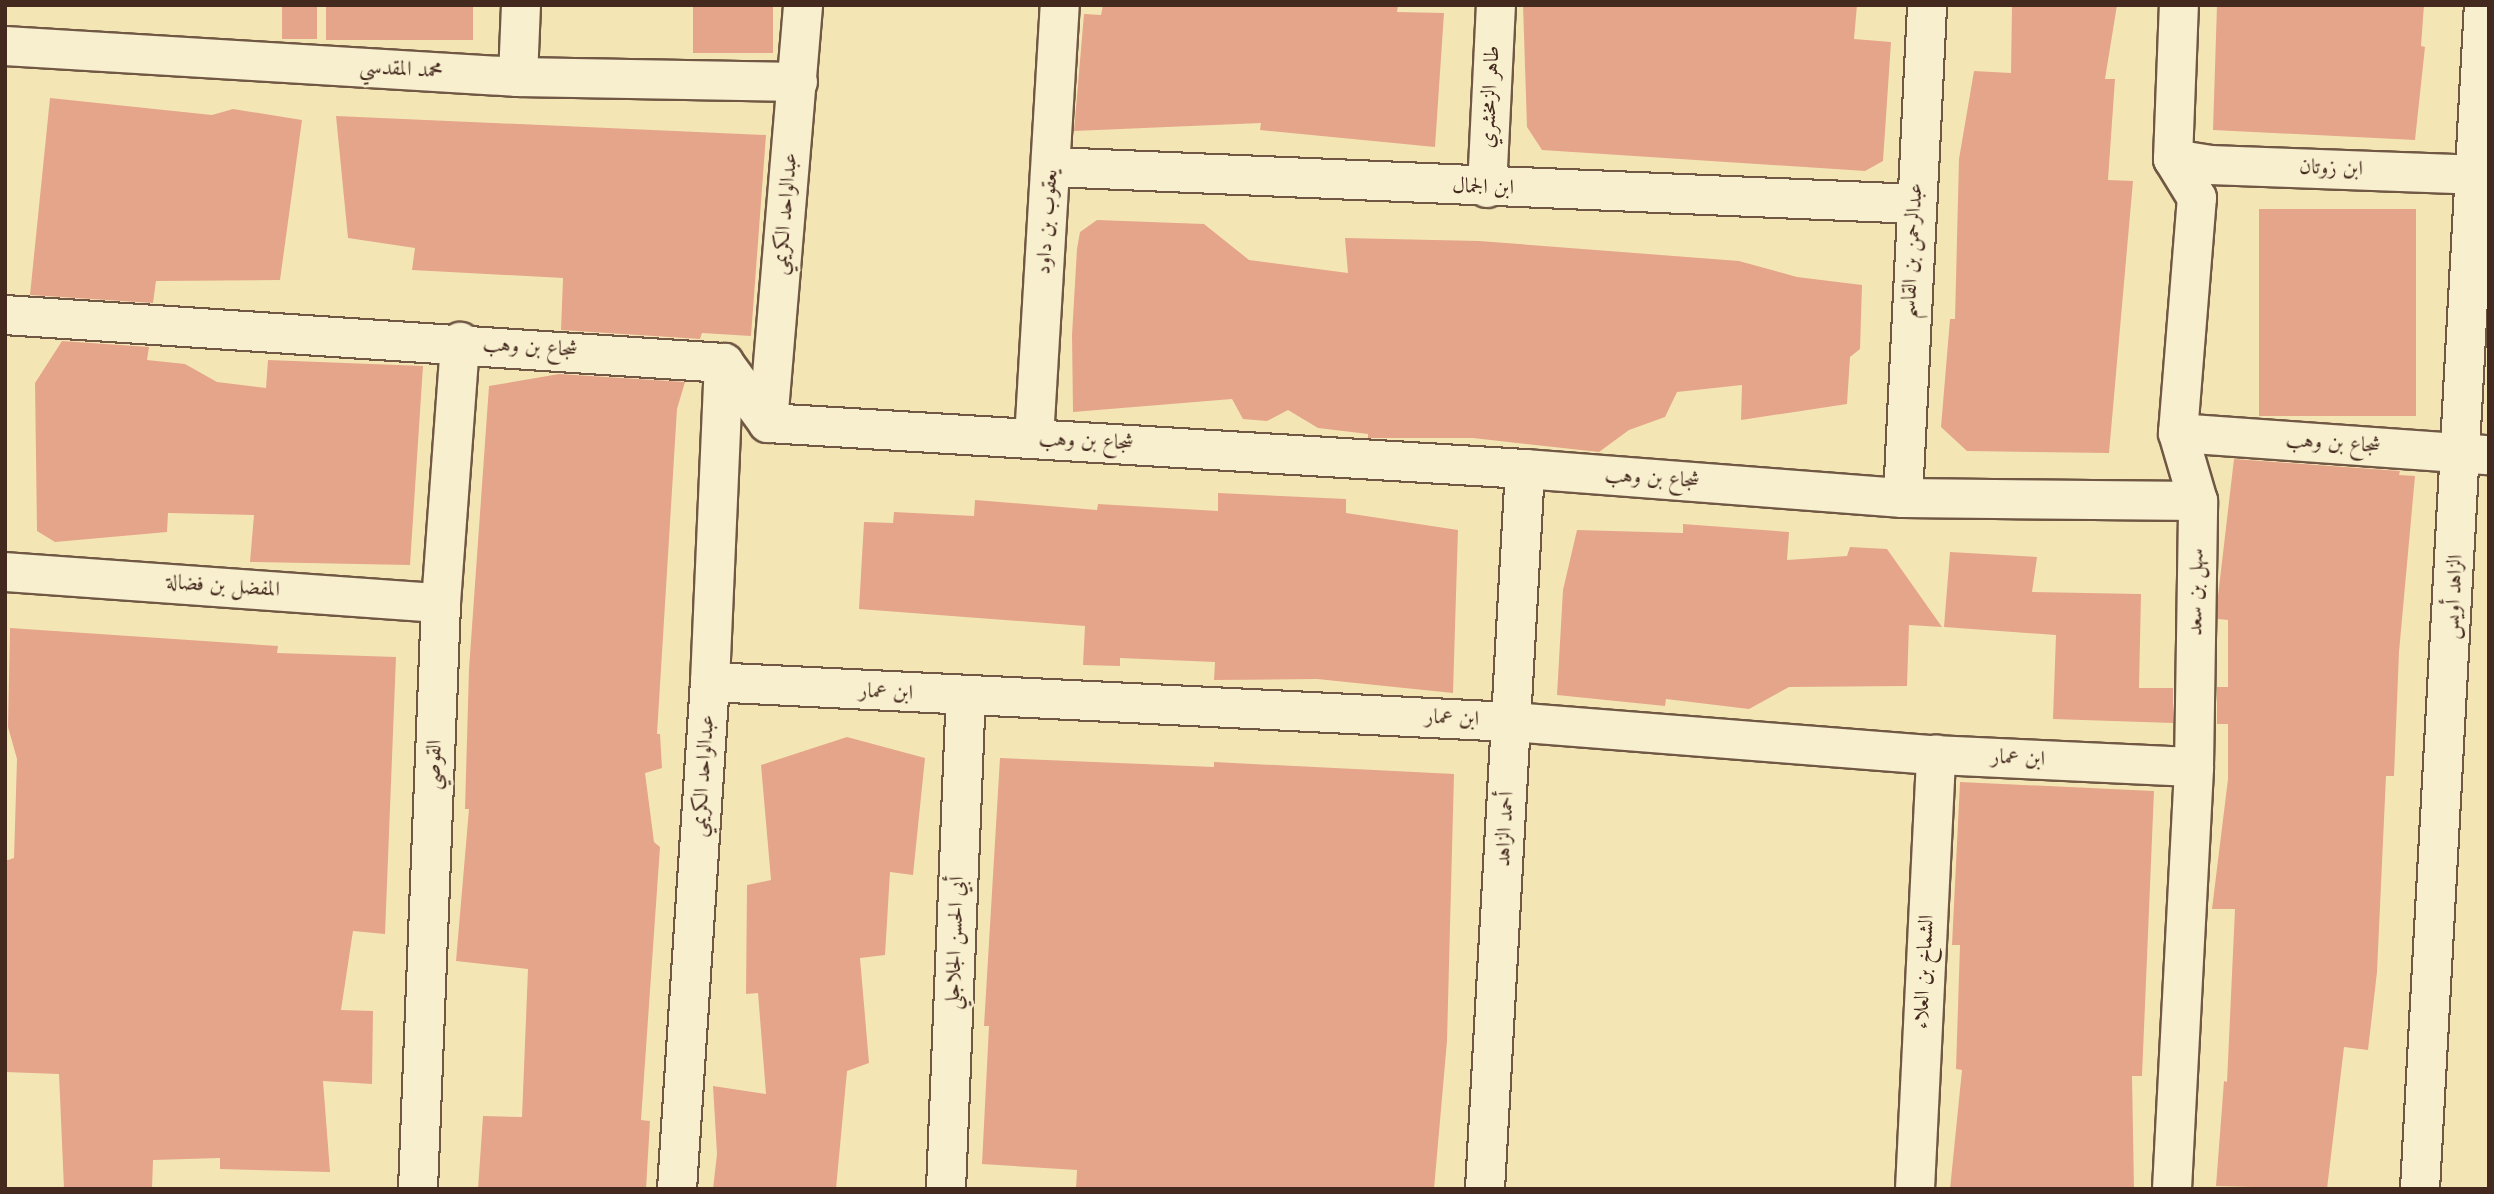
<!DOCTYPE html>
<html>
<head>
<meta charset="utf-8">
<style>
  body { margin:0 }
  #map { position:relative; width:2494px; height:1194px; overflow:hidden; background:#f4e6b4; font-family:"Old Standard TT",Amiri,serif }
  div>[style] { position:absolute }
  .building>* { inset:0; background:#e5a58a; transform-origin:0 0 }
  .roads { filter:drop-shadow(2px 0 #705844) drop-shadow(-2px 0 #705844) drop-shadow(0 2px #705844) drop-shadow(0 -2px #705844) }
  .minor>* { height:38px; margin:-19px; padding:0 19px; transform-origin:19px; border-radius:19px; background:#f8efce }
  span { translate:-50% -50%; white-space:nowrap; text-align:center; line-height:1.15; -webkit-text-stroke:5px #f8efce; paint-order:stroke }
  .street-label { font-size:21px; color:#44291e }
  .frame { position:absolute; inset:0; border:7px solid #44291e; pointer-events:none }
</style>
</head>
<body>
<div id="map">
  <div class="building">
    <i style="left:282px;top:5px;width:35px;height:34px"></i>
    <i style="left:326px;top:5px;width:147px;height:35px"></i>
    <i style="left:693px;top:5px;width:80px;height:48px"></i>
    <i style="clip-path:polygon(1103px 5px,1398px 5px,1397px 12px,1444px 13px,1435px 147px,1260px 130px,1261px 123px,1074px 131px,1084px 14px,1101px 15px)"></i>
    <i style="clip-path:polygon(1523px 5px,1857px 5px,1854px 39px,1891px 42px,1883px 161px,1865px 171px,1542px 150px,1527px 127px)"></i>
    <i style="clip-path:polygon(2012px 5px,2117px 5px,2105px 79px,2115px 79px,2108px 180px,2133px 181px,2109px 453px,1967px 451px,1941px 427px,1950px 319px,1955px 319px,1959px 159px,1974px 71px,2011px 73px)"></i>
    <i style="clip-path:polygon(2217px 5px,2424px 5px,2421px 46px,2425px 47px,2415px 140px,2213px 130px)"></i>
    <i style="clip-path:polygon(50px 98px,212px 115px,233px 109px,302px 120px,280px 280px,156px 281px,153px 303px,30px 295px)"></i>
    <i style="clip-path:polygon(336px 116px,766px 135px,751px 336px,702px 333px,700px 339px,561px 330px,563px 278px,412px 270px,415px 248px,348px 238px)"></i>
    <i style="left:2259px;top:209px;width:157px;height:207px"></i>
    <i style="clip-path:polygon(1097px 220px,1204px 224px,1249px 260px,1348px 273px,1345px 238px,1479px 241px,1739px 261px,1797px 277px,1862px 285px,1860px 349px,1850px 357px,1847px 404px,1741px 420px,1742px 385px,1677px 392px,1665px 417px,1629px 430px,1599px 452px,1473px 438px,1368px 438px,1368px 434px,1318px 428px,1288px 410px,1267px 421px,1243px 419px,1232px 399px,1073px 412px,1072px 335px,1077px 249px,1080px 232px)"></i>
    <i style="clip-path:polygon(62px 341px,149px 347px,147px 360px,185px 364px,217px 382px,266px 388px,268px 360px,423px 366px,410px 565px,250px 562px,254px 515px,168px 513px,167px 532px,55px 542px,37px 531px,35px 383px)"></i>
    <i style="clip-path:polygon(559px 374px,685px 382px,677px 409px,657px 734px,660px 734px,662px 768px,645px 773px,654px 842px,660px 847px,641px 1120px,650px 1121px,646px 1189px,478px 1189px,483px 1116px,522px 1117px,528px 969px,456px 961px,469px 809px,465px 809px,469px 669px,489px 386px)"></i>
    <i style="clip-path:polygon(2234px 459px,2400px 471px,2399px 475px,2415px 476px,2399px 652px,2394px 776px,2386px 776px,2377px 972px,2368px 1050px,2344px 1047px,2327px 1189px,2216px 1186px,2224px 1081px,2227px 1082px,2235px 909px,2212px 909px,2228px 779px,2228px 724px,2217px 724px,2217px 687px,2228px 687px,2228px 620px,2218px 619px,2218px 596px)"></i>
    <i style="clip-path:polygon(1218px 493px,1346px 499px,1346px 513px,1458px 530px,1453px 693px,1317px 679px,1214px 680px,1215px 662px,1120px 658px,1120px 666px,1083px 665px,1085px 626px,859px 609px,864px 522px,893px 523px,894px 512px,974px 516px,975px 500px,1097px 510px,1098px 504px,1218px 511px)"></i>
    <i style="clip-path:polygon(1683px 524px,1789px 532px,1787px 560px,1847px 556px,1850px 547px,1887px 549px,1942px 627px,1909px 625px,1907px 686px,1789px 687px,1749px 709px,1666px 699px,1665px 706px,1557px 695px,1563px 590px,1577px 530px,1683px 533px)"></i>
    <i style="clip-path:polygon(1950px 552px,2037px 557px,2032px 592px,2141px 594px,2139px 688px,2173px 688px,2173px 723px,2053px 719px,2056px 635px,1944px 627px)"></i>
    <i style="clip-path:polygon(10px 628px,278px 646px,277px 653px,396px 657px,385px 934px,353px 931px,341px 1010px,373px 1011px,372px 1084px,323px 1081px,330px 1172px,220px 1169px,220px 1158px,153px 1160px,152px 1189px,64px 1189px,59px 1074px,5px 1072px,5px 861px,14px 858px,17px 759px,8px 727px)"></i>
    <i style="clip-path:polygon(847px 737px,925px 758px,913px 875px,890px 872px,885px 955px,860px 958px,869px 1063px,847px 1071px,836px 1189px,713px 1189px,717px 1154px,713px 1086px,766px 1094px,758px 993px,746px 994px,747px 885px,771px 880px,761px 765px)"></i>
    <i style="clip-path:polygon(1000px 758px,1214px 767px,1214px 762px,1454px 774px,1447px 1041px,1434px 1189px,1076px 1189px,1077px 1170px,982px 1164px,989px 1026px,984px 1026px)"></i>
    <i style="clip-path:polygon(1960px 782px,2154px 791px,2142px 1076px,2132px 1076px,2134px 1189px,1950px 1189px,1962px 1070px,1956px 1069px,1960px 945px,1952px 945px)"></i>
  </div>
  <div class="roads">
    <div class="minor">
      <i style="left:5px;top:46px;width:514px;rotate:3.46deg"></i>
      <i style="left:518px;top:77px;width:280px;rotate:1deg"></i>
      <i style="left:518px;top:77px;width:72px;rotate:-87.6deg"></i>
      <i style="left:2173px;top:159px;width:37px;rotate:9deg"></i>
      <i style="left:2210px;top:165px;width:279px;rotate:2.1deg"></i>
      <i style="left:1052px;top:167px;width:864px;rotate:2.45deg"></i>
      <i style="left:1487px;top:188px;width:183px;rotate:-87.2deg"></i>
      <i style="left:5px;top:315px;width:721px;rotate:3.82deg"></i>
      <i style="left:724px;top:363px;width:74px;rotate:53.7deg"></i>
      <i style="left:768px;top:423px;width:758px;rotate:3.48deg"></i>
      <i style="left:1525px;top:469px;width:379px;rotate:4.4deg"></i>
      <i style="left:1903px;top:498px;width:295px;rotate:0.6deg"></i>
      <i style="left:768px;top:423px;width:419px;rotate:-85.2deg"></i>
      <i style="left:2178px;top:433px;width:310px;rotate:4.1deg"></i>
      <i style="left:1034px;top:439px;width:435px;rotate:-86.6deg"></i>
      <i style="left:1903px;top:498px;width:494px;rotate:-87.2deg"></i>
      <i style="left:5px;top:572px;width:437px;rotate:4.1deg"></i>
      <i style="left:710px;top:682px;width:803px;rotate:2.86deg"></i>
      <i style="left:1512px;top:722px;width:425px;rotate:4.5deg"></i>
      <i style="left:1936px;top:755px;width:258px;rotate:2.7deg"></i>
      <i style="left:418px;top:1189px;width:586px;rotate:-87.75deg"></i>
      <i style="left:441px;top:603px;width:262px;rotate:-85.8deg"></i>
      <i style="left:677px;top:1189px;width:508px;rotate:-86.28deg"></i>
      <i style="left:710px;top:682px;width:319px;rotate:-87.5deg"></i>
      <i style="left:946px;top:1189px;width:491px;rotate:-87.7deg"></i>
      <i style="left:1485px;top:1189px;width:721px;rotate:-86.82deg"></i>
      <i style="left:1915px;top:1189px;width:435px;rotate:-87.2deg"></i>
      <i style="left:2172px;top:1189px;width:423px;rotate:-87deg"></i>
      <i style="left:2194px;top:767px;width:266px;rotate:-89.1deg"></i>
      <i style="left:2198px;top:501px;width:71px;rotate:-106.4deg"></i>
      <i style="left:2178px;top:433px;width:236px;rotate:-85.4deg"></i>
      <i style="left:2197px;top:198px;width:46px;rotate:-121.6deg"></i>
      <i style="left:2173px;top:159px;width:154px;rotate:-87.8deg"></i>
      <i style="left:2420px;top:1189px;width:1186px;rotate:-86.91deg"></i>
    </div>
  </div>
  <div class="street-label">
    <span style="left:401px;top:70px;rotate:3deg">محمد المقدسي</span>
    <span style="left:1491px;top:97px;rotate:-87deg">طاهر الزمخشري</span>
    <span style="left:2331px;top:169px;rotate:2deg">ابن زوتان</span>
    <span style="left:1483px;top:188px;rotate:2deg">ابن الجمال</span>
    <span style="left:786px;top:214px;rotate:-85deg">عبدالواحد الكريمي</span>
    <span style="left:1048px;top:222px;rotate:-86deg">يعقوب بن داود</span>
    <span style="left:1913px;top:251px;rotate:-87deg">عبدالرحمن بن القاسم</span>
    <span style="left:530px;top:348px;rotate:4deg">شجاع بن وهب</span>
    <span style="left:1086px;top:442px;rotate:3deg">شجاع بن وهب</span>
    <span style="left:2333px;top:444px;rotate:4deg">شجاع بن وهب</span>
    <span style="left:1652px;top:479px;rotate:4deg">شجاع بن وهب</span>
    <span style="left:223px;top:587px;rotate:4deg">المفضل بن فضالة</span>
    <span style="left:2197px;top:592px;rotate:-89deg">سهل بن سعد</span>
    <span style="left:2455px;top:597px;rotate:-87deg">الزاهد أويس</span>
    <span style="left:886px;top:693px;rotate:3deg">ابن عمار</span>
    <span style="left:1452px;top:719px;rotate:3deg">ابن عمار</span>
    <span style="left:2018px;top:759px;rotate:3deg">ابن عمار</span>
    <span style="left:435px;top:765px;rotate:-88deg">القوصي</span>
    <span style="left:704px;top:776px;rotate:-86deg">عبدالواحد الكريمي</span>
    <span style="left:1506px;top:829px;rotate:-87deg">أحمد الزاهد</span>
    <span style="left:956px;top:943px;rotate:-88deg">أبي الحسن الجلاجلي</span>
    <span style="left:1925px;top:972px;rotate:-87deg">الشماخ بن العلاء</span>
  </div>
  <div class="frame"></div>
</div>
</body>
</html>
